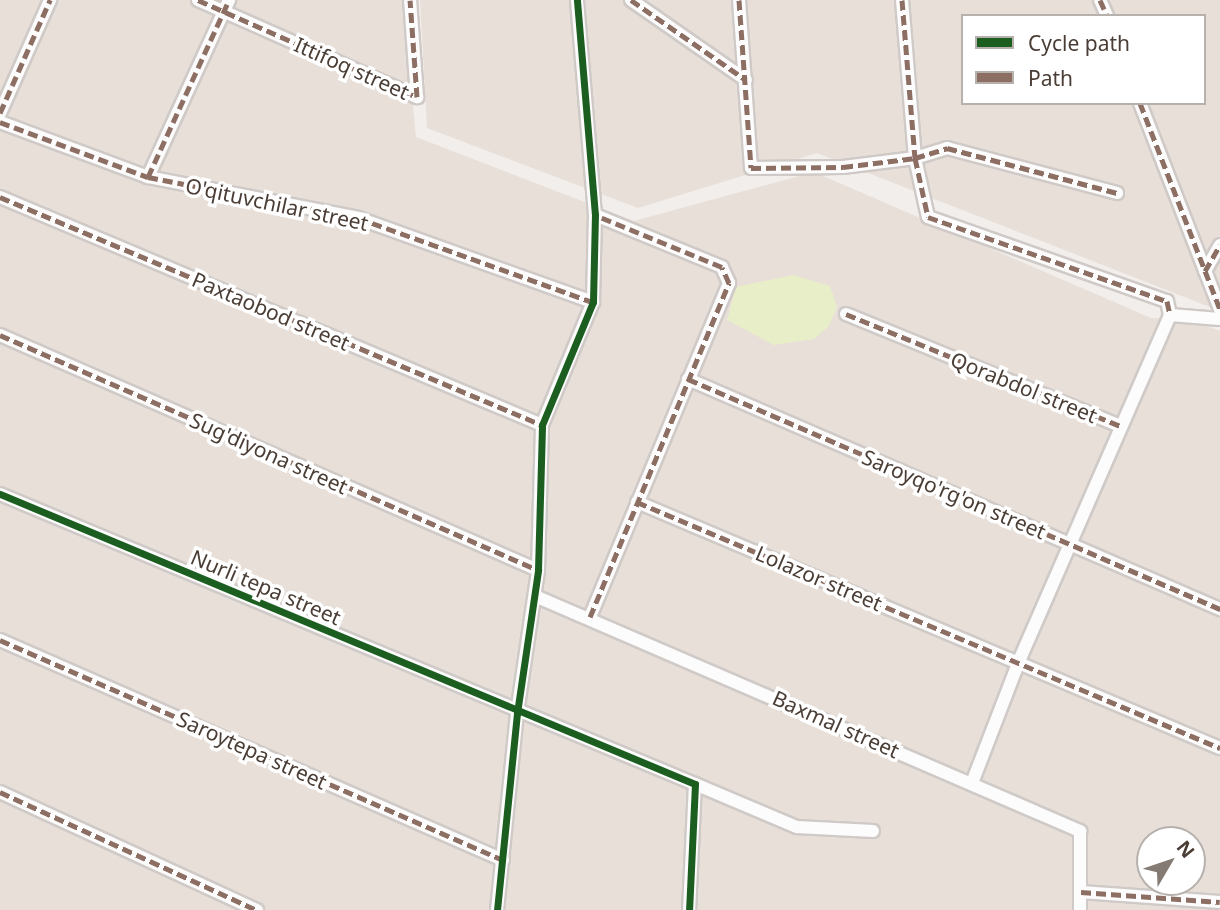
<!DOCTYPE html>
<html>
<head>
<meta charset="utf-8">
<style>
  body { margin:0 }
  #map { position:relative; width:1220px; height:910px; overflow:hidden; background:#f2eeeb; font-family:"Noto Sans",sans-serif }
  div>[style] { position:absolute }
  .residential>* { inset:0; background:#e7dfd8 }
  .green>* { inset:0; background:#e8eec8 }
  .roads { filter:drop-shadow(2px 0 #cfcac7) drop-shadow(-2px 0 #cfcac7) drop-shadow(0 2px #cfcac7) drop-shadow(0 -2px #cfcac7) }
  .minor>* { height:12px; margin:-6px; padding:0 6px; transform-origin:6px; border-radius:6px; background:#fdfcfc }
  .quiet>* { height:5px; margin-top:-2.5px; transform-origin:0; background:repeating-linear-gradient(90deg,#8d6e63 0 10px,transparent 0 15px) }
  .cycleway>* { height:7px; margin:-3.5px; padding:0 3.5px; transform-origin:3.5px; border-radius:3.5px; background:#1b5e20 }
  span { translate:-50% -50%; white-space:nowrap; text-align:center; line-height:1.15; -webkit-text-stroke:7px #fff; paint-order:stroke }
  .street-label { font-size:21px; color:#4a3d35 }
  .legend { position:absolute; left:961px; top:14px; width:245px; height:91px; box-sizing:border-box; background:#fff; border:2px solid #b7b1ae; margin:0; padding:9px 12px; list-style:none; font-size:21px; color:#4a3d35 }
  .legend li { display:flex; align-items:center; gap:14px; height:35px }
  .legend b { width:35px; border:2px solid #b7b1ae }
  .north { position:absolute; left:1136px; top:826px; width:70px; height:70px; box-sizing:border-box; background:#fff; border:2px solid #b7b1ae; border-radius:50%; rotate:51deg; font-size:19px; font-weight:700; line-height:28px; text-align:center; color:#4a3d35 }
  .north::after { content:''; display:block; margin:auto; width:24px; height:32px; background:#857b75; clip-path:polygon(50% 0,100% 100%,50% 72%,0 100%) }
</style>
</head>
<body>
<div id="map">
  <div class="residential">
    <i style="clip-path:polygon(evenodd,0 0,403px 0,416px 137px,634px 221px,814px 172px,1151px 318px,1184px 318px,1220px 331px,1220px 910px,0 910px,0 0,1150px 840px,1192px 840px,1192px 882px,1150px 882px,1150px 840px)"></i>
    <i style="clip-path:polygon(evenodd,420px 0,1220px 0,1220px 311px,817px 153px,638px 208px,427px 128px,420px 0,963px 16px,1204px 16px,1204px 103px,963px 103px,963px 16px)"></i>
  </div>
  <div class="green">
    <i style="clip-path:polygon(793px 275px,830px 286px,837px 307px,829px 326px,814px 339px,774px 345px,727px 320px,736px 287px)"></i>
  </div>
  <div class="roads">
    <div class="minor">
      <i style="left:198px;top:0;width:240px;rotate:23.9deg"></i>
      <i style="left:417px;top:97px;width:97px;rotate:-94.1deg"></i>
      <i style="left:631px;top:0;width:140px;rotate:34.8deg"></i>
      <i style="left:739px;top:0;width:168px;rotate:85.9deg"></i>
      <i style="left:751px;top:168px;width:92px;rotate:-0.6deg"></i>
      <i style="left:843px;top:167px;width:73px;rotate:-7.1deg"></i>
      <i style="left:915px;top:158px;width:34px;rotate:-17deg"></i>
      <i style="left:947px;top:148px;width:176px;rotate:14.8deg"></i>
      <i style="left:902px;top:0;width:159px;rotate:85.3deg"></i>
      <i style="left:915px;top:158px;width:60px;rotate:77.6deg"></i>
      <i style="left:928px;top:217px;width:253px;rotate:19.4deg"></i>
      <i style="left:1167px;top:301px;width:14px;rotate:78deg"></i>
      <i style="left:1100px;top:0;width:17px;rotate:66deg"></i>
      <i style="left:1140px;top:103px;width:221px;rotate:68.8deg"></i>
      <i style="left:0;top:113px;width:124px;rotate:-66.1deg"></i>
      <i style="left:0;top:122px;width:158px;rotate:20.4deg"></i>
      <i style="left:148px;top:177px;width:214px;rotate:11deg"></i>
      <i style="left:358px;top:218px;width:250px;rotate:19.7deg"></i>
      <i style="left:148px;top:177px;width:195px;rotate:-65.4deg"></i>
      <i style="left:0;top:197px;width:588px;rotate:22.81deg"></i>
      <i style="left:1205px;top:271px;width:30px;rotate:-60deg"></i>
      <i style="left:846px;top:314px;width:296px;rotate:22.2deg"></i>
      <i style="left:0;top:335px;width:587px;rotate:23.6deg"></i>
      <i style="left:688px;top:379px;width:580px;rotate:23.38deg"></i>
      <i style="left:0;top:494px;width:753px;rotate:22.65deg"></i>
      <i style="left:695px;top:784px;width:126px;rotate:92.7deg"></i>
      <i style="left:637px;top:502px;width:633px;rotate:22.88deg"></i>
      <i style="left:535px;top:596px;width:594px;rotate:23.33deg"></i>
      <i style="left:1080px;top:831px;width:79px;rotate:90deg"></i>
      <i style="left:590px;top:617px;width:362px;rotate:-67.4deg"></i>
      <i style="left:729px;top:283px;width:17px;rotate:-114deg"></i>
      <i style="left:722px;top:267px;width:137px;rotate:-157.7deg"></i>
      <i style="left:0;top:640px;width:549px;rotate:23.62deg"></i>
      <i style="left:972px;top:783px;width:131px;rotate:-68.9deg"></i>
      <i style="left:1019px;top:661px;width:378px;rotate:-66.4deg"></i>
      <i style="left:1170px;top:315px;width:50px;rotate:4.6deg"></i>
      <i style="left:695px;top:784px;width:111px;rotate:22.9deg"></i>
      <i style="left:797px;top:827px;width:76px;rotate:3deg"></i>
      <i style="left:0;top:792px;width:283px;rotate:24.7deg"></i>
      <i style="left:1081px;top:892px;width:139px;rotate:4.1deg"></i>
      <i style="left:497px;top:910px;width:198px;rotate:-84.2deg"></i>
      <i style="left:517px;top:713px;width:145px;rotate:-81.6deg"></i>
      <i style="left:538px;top:570px;width:145px;rotate:-88.4deg"></i>
      <i style="left:542px;top:425px;width:133px;rotate:-67.5deg"></i>
      <i style="left:593px;top:302px;width:87px;rotate:-88.7deg"></i>
      <i style="left:595px;top:215px;width:216px;rotate:-94.8deg"></i>
    </div>
  </div>
  <div class="quiet">
    <i style="left:198px;top:0;width:240px;rotate:23.9deg"></i>
    <i style="left:417px;top:97px;width:97px;rotate:-94.1deg"></i>
    <i style="left:631px;top:0;width:140px;rotate:34.8deg"></i>
    <i style="left:739px;top:0;width:168px;rotate:85.9deg"></i>
    <i style="left:751px;top:168px;width:92px;rotate:-0.6deg"></i>
    <i style="left:843px;top:167px;width:73px;rotate:-7.1deg"></i>
    <i style="left:915px;top:158px;width:34px;rotate:-17deg"></i>
    <i style="left:947px;top:148px;width:176px;rotate:14.8deg"></i>
    <i style="left:902px;top:0;width:159px;rotate:85.3deg"></i>
    <i style="left:915px;top:158px;width:60px;rotate:77.6deg"></i>
    <i style="left:928px;top:217px;width:253px;rotate:19.4deg"></i>
    <i style="left:1167px;top:301px;width:14px;rotate:78deg"></i>
    <i style="left:1100px;top:0;width:17px;rotate:66deg"></i>
    <i style="left:1140px;top:103px;width:221px;rotate:68.8deg"></i>
    <i style="left:0;top:113px;width:124px;rotate:-66.1deg"></i>
    <i style="left:0;top:122px;width:158px;rotate:20.4deg"></i>
    <i style="left:148px;top:177px;width:214px;rotate:11deg"></i>
    <i style="left:358px;top:218px;width:250px;rotate:19.7deg"></i>
    <i style="left:148px;top:177px;width:195px;rotate:-65.4deg"></i>
    <i style="left:0;top:197px;width:588px;rotate:22.81deg"></i>
    <i style="left:1205px;top:271px;width:30px;rotate:-60deg"></i>
    <i style="left:846px;top:314px;width:296px;rotate:22.2deg"></i>
    <i style="left:0;top:335px;width:587px;rotate:23.6deg"></i>
    <i style="left:688px;top:379px;width:580px;rotate:23.38deg"></i>
    <i style="left:637px;top:502px;width:633px;rotate:22.88deg"></i>
    <i style="left:590px;top:617px;width:362px;rotate:-67.4deg"></i>
    <i style="left:729px;top:283px;width:17px;rotate:-114deg"></i>
    <i style="left:722px;top:267px;width:137px;rotate:-157.7deg"></i>
    <i style="left:0;top:640px;width:549px;rotate:23.62deg"></i>
    <i style="left:0;top:792px;width:283px;rotate:24.7deg"></i>
    <i style="left:1081px;top:892px;width:139px;rotate:4.1deg"></i>
  </div>
  <div class="cycleway">
    <i style="left:0;top:494px;width:753px;rotate:22.65deg"></i>
    <i style="left:695px;top:784px;width:126px;rotate:92.7deg"></i>
    <i style="left:497px;top:910px;width:198px;rotate:-84.2deg"></i>
    <i style="left:517px;top:713px;width:145px;rotate:-81.6deg"></i>
    <i style="left:538px;top:570px;width:145px;rotate:-88.4deg"></i>
    <i style="left:542px;top:425px;width:133px;rotate:-67.5deg"></i>
    <i style="left:593px;top:302px;width:87px;rotate:-88.7deg"></i>
    <i style="left:595px;top:215px;width:216px;rotate:-94.8deg"></i>
  </div>
  <div class="street-label">
    <span style="left:352px;top:68px;rotate:24deg">Ittifoq street</span>
    <span style="left:277px;top:204px;rotate:12deg">O'qituvchilar street</span>
    <span style="left:271px;top:311px;rotate:23deg">Paxtaobod street</span>
    <span style="left:1024px;top:387px;rotate:22deg">Qorabdol street</span>
    <span style="left:269px;top:453px;rotate:24deg">Sug'diyona street</span>
    <span style="left:954px;top:494px;rotate:23deg">Saroyqo'rg'on street</span>
    <span style="left:819px;top:578px;rotate:23deg">Lolazor street</span>
    <span style="left:266px;top:587px;rotate:23deg">Nurli tepa street</span>
    <span style="left:836px;top:724px;rotate:24deg">Baxmal street</span>
    <span style="left:252px;top:750px;rotate:24deg">Saroytepa street</span>
  </div>
  <ul class="legend">
  <li><b style="height:9px;background:#1b5e20"></b>Cycle path</li>
  <li><b style="height:9px;background:#8d6e63"></b>Path</li>
  </ul>
  <div class="north">N</div>
</div>
</body>
</html>
